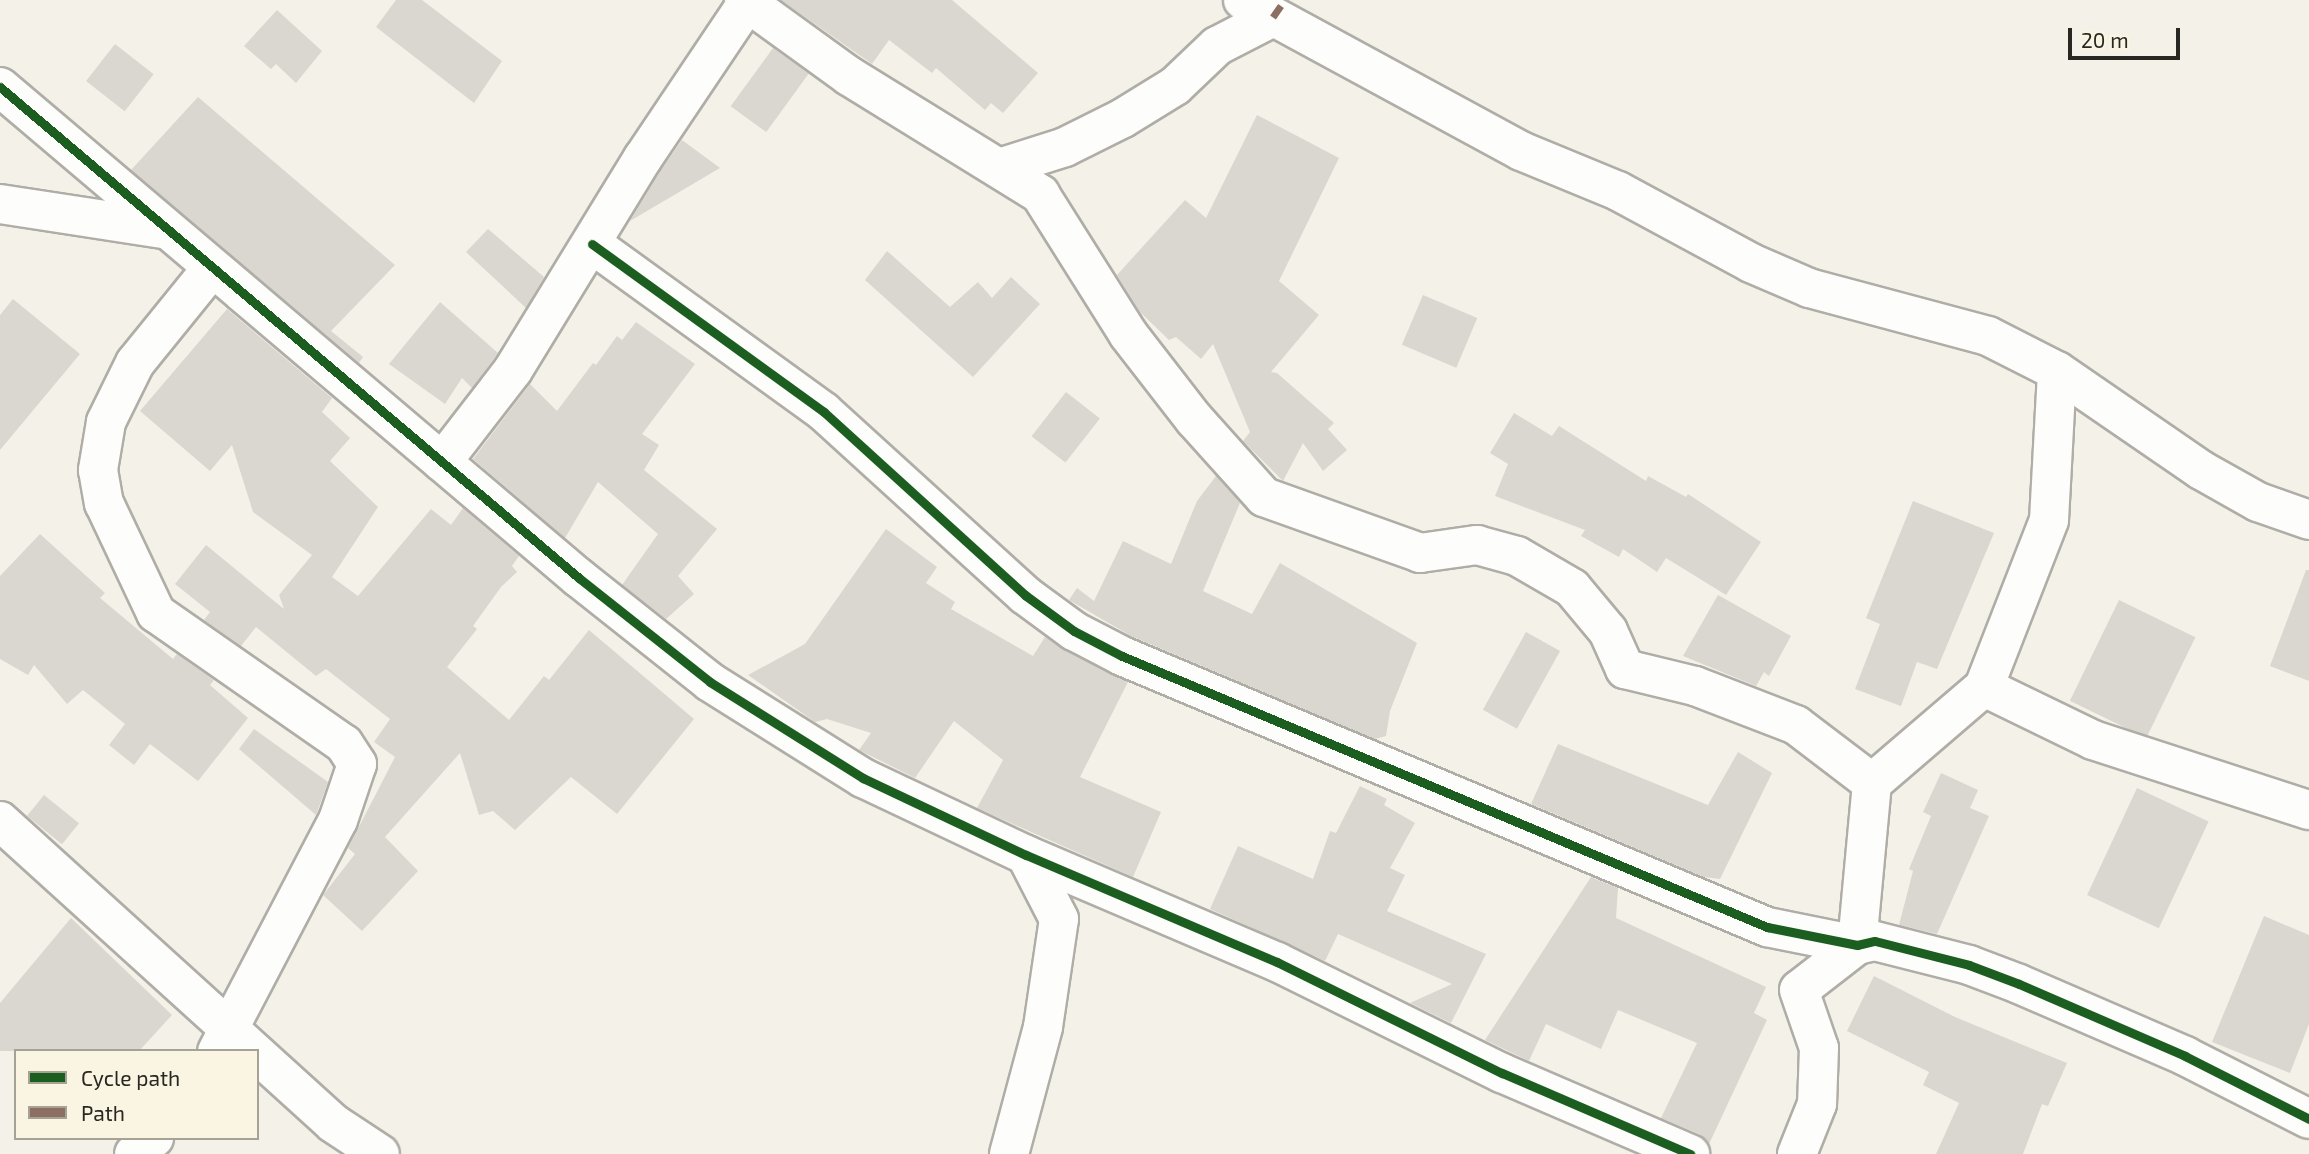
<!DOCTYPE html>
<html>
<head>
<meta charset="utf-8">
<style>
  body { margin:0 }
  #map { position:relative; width:2309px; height:1154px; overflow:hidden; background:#f4f1e8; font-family:"Exo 2",sans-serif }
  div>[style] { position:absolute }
  .building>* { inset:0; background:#dad7d0; transform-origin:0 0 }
  .roads { filter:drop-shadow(2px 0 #b0ada7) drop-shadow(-2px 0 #b0ada7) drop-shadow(0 2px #b0ada7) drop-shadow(0 -2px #b0ada7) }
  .street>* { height:38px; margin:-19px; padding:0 19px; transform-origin:19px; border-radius:19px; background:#fdfdfc }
  .quiet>* { height:7px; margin-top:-3.5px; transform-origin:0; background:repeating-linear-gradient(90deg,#8d6e63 0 14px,transparent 0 21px) }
  .cycleway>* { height:9px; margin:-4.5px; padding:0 4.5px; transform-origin:4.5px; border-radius:4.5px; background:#1b5e20 }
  span { translate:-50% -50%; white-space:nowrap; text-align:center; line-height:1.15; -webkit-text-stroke:5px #faf4e2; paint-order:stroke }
  .legend { position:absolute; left:14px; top:1049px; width:245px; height:91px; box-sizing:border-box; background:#faf4e2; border:2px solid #a6a295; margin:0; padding:9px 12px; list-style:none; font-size:21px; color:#292721 }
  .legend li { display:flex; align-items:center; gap:14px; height:35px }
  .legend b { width:35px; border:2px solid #a6a295 }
  .scale { position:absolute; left:2068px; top:28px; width:112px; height:32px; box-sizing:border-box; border:4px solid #292721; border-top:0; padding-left:9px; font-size:21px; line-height:24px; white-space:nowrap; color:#292721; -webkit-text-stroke:5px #faf4e2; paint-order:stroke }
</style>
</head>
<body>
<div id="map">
  <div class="building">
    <i style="clip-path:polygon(396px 0,422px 0,502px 61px,474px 103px,376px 27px)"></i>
    <i style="clip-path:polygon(781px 0,952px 0,1038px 73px,1003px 113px,991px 103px,985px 110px,936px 68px,932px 73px,889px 40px,872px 64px)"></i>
    <i style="clip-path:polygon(277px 10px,322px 51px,296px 83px,276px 64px,271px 69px,244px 46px)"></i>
    <i style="left:115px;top:44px;width:49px;height:47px;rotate:38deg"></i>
    <i style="left:773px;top:48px;width:44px;height:72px;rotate:36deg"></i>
    <i style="clip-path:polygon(198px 97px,395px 265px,331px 331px,363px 357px,359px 363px,131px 170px)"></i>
    <i style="clip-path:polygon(1257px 115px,1339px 158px,1279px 281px,1319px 315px,1271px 372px,1277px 373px,1334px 423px,1328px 429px,1347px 450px,1323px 471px,1303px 443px,1283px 481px,1243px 441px,1250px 432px,1213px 344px,1201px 359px,1176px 337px,1169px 340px,1140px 312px,1117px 275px,1185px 200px,1206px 218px)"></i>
    <i style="clip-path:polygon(682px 140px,720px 168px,630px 221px,661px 170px)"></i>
    <i style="clip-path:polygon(488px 229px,544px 277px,526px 308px,466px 252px)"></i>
    <i style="clip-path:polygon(887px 251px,950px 307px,978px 282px,992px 298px,1011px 277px,1040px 304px,973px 377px,865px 280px)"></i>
    <i style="left:1423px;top:295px;width:59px;height:54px;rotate:23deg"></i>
    <i style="clip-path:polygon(13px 299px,80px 354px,0 450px,0 315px)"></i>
    <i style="clip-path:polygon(440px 302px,498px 353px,472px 388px,462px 378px,445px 404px,389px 364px)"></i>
    <i style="clip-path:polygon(227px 309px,332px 398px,322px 412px,350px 438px,330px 461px,378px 507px,332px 577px,358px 596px,431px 509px,451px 525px,463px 508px,519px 556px,512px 566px,517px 572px,501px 587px,473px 626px,477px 629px,447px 667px,509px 720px,544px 676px,549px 680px,589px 630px,694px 719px,617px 814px,571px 777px,515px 830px,493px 811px,479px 815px,460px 753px,385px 837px,418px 871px,362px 931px,323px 895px,355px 854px,348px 848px,395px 757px,374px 742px,390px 719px,326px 669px,316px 676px,256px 627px,241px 646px,204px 620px,210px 612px,175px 584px,206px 545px,284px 609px,279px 595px,312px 555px,253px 512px,232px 445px,210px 471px,140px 411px)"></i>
    <i style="clip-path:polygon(636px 322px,695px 364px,642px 434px,659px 445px,644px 470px,717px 529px,678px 576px,694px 594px,666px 619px,622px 585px,658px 534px,598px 482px,565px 538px,473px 459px,530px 384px,557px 411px,593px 363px,596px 365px,617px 336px,622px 340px)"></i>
    <i style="left:1066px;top:392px;width:43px;height:56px;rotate:38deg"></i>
    <i style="clip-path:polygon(1514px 413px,1552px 436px,1559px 426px,1646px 481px,1648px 476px,1686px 497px,1688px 494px,1761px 542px,1726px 595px,1666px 558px,1657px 572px,1623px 549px,1619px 557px,1581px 536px,1585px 530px,1495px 496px,1508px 464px,1490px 453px)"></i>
    <i style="clip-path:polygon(1216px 476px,1240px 503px,1203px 591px,1252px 614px,1280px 563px,1417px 643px,1390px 711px,1386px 736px,1375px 739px,1131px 636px,1069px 600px,1077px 588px,1094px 601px,1123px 541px,1171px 564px,1197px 501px)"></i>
    <i style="clip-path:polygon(1913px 501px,1994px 533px,1937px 669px,1917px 662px,1901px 706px,1855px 689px,1880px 624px,1866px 618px)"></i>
    <i style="clip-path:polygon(886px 529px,937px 567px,926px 583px,955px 602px,951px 609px,1033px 656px,1045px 637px,1128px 682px,1080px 777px,1161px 812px,1133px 877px,977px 808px,1003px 760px,954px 721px,915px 778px,859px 750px,871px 733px,827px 719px,815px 722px,748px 675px,805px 644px)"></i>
    <i style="clip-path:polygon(40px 534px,105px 593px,100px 598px,173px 659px,177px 654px,214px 680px,210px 685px,248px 718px,198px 781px,150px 744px,134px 765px,109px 745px,125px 724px,83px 690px,67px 704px,34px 665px,28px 675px,0 659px,0 576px)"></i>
    <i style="clip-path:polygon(2306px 570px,2309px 570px,2309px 681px,2270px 666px)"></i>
    <i style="clip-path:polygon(1718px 595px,1791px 636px,1769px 676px,1764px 672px,1756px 686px,1683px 656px)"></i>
    <i style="left:2119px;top:600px;width:85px;height:112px;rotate:26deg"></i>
    <i style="left:1526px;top:632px;width:39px;height:89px;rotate:29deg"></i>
    <i style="clip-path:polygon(254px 729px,328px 782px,316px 815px,239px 749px)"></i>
    <i style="clip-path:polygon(1558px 744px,1708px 805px,1738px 752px,1772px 773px,1720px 879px,1704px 877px,1531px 804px)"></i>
    <i style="clip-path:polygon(1941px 773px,1978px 790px,1970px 808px,1989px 816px,1937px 934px,1899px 925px,1913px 871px,1909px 869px,1931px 816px,1923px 812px)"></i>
    <i style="clip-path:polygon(1360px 786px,1387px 799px,1384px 805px,1415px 823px,1390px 868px,1405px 875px,1387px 911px,1486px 954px,1451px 1023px,1410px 1003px,1452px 984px,1338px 934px,1325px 961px,1210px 909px,1238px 846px,1313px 879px,1330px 831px,1336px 833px)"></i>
    <i style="left:2137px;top:788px;width:79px;height:118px;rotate:25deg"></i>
    <i style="left:44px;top:795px;width:45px;height:27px;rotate:39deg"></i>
    <i style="clip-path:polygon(1591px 877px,1618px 888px,1616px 918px,1766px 987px,1754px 1013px,1767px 1020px,1709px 1144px,1699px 1134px,1661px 1118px,1697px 1043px,1618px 1010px,1601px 1049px,1546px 1024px,1529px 1061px,1485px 1040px)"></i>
    <i style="clip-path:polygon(2264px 916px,2309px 935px,2309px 1024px,2290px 1073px,2212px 1042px)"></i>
    <i style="clip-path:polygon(71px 918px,172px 1015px,139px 1051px,0 1051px,0 1003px)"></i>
    <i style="clip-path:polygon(1874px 976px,1955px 1017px,2067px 1063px,2048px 1106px,2042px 1104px,2023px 1154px,1936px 1154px,1959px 1103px,1923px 1085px,1929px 1072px,1847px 1031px)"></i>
  </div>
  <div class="roads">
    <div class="street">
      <i style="left:744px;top:0;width:130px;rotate:35.9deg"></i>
      <i style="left:849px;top:76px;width:225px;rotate:31.7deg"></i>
      <i style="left:1040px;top:194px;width:165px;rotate:57.8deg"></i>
      <i style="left:1128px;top:334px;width:108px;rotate:52.2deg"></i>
      <i style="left:1194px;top:419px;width:105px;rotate:48.1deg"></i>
      <i style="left:1264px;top:497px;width:166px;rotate:19.7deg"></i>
      <i style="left:1420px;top:553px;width:58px;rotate:-8deg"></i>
      <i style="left:1477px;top:545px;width:41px;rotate:15.4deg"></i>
      <i style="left:1517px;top:556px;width:64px;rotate:30.2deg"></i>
      <i style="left:1572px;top:588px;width:56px;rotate:50.1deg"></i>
      <i style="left:1608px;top:631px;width:42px;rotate:65.9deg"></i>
      <i style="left:1625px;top:669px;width:72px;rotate:13.7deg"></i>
      <i style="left:1695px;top:686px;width:108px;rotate:21.1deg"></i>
      <i style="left:1796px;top:725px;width:96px;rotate:37.3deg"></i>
      <i style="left:1872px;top:783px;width:163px;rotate:95.3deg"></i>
      <i style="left:1857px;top:945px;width:73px;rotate:142.2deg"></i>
      <i style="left:1799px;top:990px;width:61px;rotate:71deg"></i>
      <i style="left:1819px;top:1048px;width:56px;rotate:92deg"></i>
      <i style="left:1817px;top:1104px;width:54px;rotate:111.8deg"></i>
      <i style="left:1243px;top:0;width:316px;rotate:28.5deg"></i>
      <i style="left:1521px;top:151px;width:105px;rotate:22.4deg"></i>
      <i style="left:1618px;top:191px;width:151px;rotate:28.4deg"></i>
      <i style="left:1751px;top:263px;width:63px;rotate:23.3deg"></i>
      <i style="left:1809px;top:288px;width:185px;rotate:15deg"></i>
      <i style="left:1988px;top:336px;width:77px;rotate:26.9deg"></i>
      <i style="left:2057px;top:371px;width:175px;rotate:34.5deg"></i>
      <i style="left:2201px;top:470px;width:65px;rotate:29.3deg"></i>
      <i style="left:2258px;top:502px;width:54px;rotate:19.4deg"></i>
      <i style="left:0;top:87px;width:759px;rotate:40.3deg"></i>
      <i style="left:579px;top:578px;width:167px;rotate:38.4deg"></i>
      <i style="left:710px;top:682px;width:181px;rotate:32.1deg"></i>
      <i style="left:863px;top:778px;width:180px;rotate:25.3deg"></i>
      <i style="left:1026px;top:855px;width:273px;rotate:23.1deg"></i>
      <i style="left:1277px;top:962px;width:251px;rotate:26.3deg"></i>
      <i style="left:1502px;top:1073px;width:205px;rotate:23.3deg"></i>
      <i style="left:1002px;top:167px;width:66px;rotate:-17.6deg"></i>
      <i style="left:1065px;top:147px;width:65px;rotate:-26.6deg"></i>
      <i style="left:1123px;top:118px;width:61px;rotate:-31.6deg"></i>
      <i style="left:1175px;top:86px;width:58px;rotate:-43.6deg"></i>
      <i style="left:1217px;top:46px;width:63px;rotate:-27.4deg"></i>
      <i style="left:0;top:204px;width:166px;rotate:8.7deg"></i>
      <i style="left:592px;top:244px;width:286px;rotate:35.9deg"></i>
      <i style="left:824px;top:412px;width:272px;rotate:42.3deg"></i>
      <i style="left:1025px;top:595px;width:61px;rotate:36.3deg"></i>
      <i style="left:1074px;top:631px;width:54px;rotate:27.5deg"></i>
      <i style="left:1122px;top:656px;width:700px;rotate:22.79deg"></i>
      <i style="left:1767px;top:927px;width:92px;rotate:11.3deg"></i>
      <i style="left:1857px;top:945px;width:18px;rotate:-13deg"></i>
      <i style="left:1875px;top:941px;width:97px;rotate:14.3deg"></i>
      <i style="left:1969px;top:965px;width:53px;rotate:20.8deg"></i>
      <i style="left:2019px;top:984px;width:181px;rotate:23.4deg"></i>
      <i style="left:2185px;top:1056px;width:139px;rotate:26.9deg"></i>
      <i style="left:212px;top:268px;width:122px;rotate:129deg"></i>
      <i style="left:135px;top:363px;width:66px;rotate:116.2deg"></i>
      <i style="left:106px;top:422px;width:49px;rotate:99.5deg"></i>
      <i style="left:98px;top:470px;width:34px;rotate:80deg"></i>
      <i style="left:104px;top:503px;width:122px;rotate:64.7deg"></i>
      <i style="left:156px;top:613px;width:229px;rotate:34.9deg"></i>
      <i style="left:344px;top:744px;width:24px;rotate:57deg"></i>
      <i style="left:357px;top:764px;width:59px;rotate:108.7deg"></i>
      <i style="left:338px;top:820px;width:261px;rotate:117.6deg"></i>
      <i style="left:442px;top:462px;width:116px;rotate:-52.3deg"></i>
      <i style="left:513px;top:370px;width:249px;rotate:-58.5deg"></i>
      <i style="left:643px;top:158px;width:187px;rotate:-56.1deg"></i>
      <i style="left:1984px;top:687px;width:121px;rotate:25.9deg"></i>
      <i style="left:2093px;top:740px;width:227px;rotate:18deg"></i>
      <i style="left:1872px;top:783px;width:148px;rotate:-40.6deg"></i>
      <i style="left:1984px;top:687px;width:179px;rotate:-68.7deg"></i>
      <i style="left:2049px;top:520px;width:149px;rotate:-86.9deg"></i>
      <i style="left:0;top:821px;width:450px;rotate:42.2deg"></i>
      <i style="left:333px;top:1123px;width:56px;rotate:33.4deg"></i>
      <i style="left:134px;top:1154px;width:26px;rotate:-39deg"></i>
      <i style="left:1009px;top:1154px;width:131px;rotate:-75deg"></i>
      <i style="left:1043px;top:1027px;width:109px;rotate:-81.6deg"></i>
      <i style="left:1059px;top:919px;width:72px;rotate:-117.3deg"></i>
    </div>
  </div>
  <div class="quiet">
    <i style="left:1273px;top:17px;width:21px;rotate:-55deg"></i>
  </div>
  <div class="cycleway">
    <i style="left:0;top:87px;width:759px;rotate:40.3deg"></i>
    <i style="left:579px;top:578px;width:167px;rotate:38.4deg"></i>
    <i style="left:710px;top:682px;width:181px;rotate:32.1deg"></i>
    <i style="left:863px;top:778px;width:180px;rotate:25.3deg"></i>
    <i style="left:1026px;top:855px;width:273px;rotate:23.1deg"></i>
    <i style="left:1277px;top:962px;width:251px;rotate:26.3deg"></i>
    <i style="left:1502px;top:1073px;width:205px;rotate:23.3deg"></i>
    <i style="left:592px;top:244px;width:286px;rotate:35.9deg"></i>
    <i style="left:824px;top:412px;width:272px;rotate:42.3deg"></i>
    <i style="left:1025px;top:595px;width:61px;rotate:36.3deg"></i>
    <i style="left:1074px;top:631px;width:54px;rotate:27.5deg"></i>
    <i style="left:1122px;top:656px;width:700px;rotate:22.79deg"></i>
    <i style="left:1767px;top:927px;width:92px;rotate:11.3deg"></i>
    <i style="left:1857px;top:945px;width:18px;rotate:-13deg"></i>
    <i style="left:1875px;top:941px;width:97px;rotate:14.3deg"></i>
    <i style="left:1969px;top:965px;width:53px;rotate:20.8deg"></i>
    <i style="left:2019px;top:984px;width:181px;rotate:23.4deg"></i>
    <i style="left:2185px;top:1056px;width:139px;rotate:26.9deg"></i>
  </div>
  <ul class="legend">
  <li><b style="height:9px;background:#1b5e20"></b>Cycle path</li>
  <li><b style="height:9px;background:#8d6e63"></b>Path</li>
  </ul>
  <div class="scale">20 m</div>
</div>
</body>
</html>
